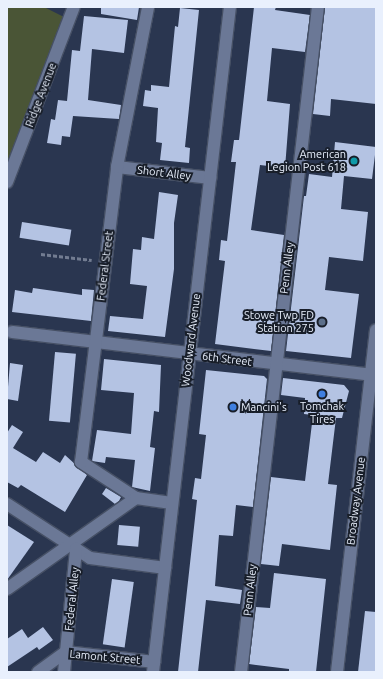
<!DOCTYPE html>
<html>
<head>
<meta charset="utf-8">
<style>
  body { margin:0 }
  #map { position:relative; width:383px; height:679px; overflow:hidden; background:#2a3650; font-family:Ubuntu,sans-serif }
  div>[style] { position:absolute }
  .green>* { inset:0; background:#4a5536 }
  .building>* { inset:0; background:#b4c3e3; transform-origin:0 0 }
  .path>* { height:2.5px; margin-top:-1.25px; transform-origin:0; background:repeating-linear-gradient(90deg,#727c91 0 4px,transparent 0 6px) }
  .roads { filter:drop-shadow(1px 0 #465065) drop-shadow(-1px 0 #465065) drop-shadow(0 1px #465065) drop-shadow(0 -1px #465065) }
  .minor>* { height:12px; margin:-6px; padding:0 6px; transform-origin:6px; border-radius:6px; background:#6b7896 }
  .dots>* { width:11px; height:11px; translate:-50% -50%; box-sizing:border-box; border:2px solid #181e29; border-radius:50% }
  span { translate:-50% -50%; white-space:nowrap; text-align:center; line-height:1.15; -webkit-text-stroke:4px #181e29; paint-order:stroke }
  .street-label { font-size:11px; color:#e9f0fd }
  .poi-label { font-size:11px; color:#e9f0fd }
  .right { translate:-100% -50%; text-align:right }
  .left { translate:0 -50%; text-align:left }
  .frame { position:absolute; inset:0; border:8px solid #e9f0fd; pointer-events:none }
</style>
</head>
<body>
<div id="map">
  <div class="green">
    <i style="clip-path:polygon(7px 7px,44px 7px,68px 19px,7px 180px)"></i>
  </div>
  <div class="building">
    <i style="clip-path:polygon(101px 7px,139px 7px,137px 20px,101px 14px)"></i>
    <i style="clip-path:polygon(254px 7px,276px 7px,275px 10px,310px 15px,305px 52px,272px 48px,267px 101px,290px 104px,285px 168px,260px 165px,251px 230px,284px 235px,271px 351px,215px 344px,225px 261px,219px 260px,221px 240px,227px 241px,236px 162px,231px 162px,234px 140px,239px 140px)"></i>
    <i style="clip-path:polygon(325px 7px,376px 7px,376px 104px,331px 99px,330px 116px,313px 114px)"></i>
    <i style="clip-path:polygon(180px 8px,199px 10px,185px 147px,190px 148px,189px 163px,160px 160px,162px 143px,156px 142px,158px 108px,143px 106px,145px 90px,151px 91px,151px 85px,169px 87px,175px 26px,178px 27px)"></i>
    <i style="clip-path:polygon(84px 16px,128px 20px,124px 53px,92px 49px,88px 100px,121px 105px,119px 119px,73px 116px,70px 137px,62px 136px,61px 145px,47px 143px,51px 119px,55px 120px,58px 100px,67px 101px,72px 50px,80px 51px)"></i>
    <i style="clip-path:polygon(335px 142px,376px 147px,372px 179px,344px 176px,341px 209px,368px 212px,363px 261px,329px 257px,325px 290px,359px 294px,351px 358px,286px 351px,304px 196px,306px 196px,309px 174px,332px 177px)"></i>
    <i style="clip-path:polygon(159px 192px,178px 195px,174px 223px,174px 269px,165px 337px,108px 331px,110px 316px,143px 319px,147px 286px,130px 284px,133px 249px,141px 250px,142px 237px,154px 239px)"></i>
    <i style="left:22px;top:222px;width:50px;height:16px;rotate:9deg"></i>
    <i style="clip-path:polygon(33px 288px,82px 295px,82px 289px,94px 290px,91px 321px,12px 312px,15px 290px,32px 293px)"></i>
    <i style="left:55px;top:352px;width:21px;height:69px;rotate:5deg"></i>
    <i style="clip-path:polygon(104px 359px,161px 365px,159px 412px,154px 411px,150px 447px,155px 448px,150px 491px,132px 487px,135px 460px,106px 457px,105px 463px,92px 461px,97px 430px,131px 434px,134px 393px,101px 390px)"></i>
    <i style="clip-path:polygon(10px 363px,23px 365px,18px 401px,7px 399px)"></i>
    <i style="clip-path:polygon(206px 370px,264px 376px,267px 379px,253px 507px,236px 505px,233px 536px,219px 535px,215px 586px,242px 590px,240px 604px,206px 600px,198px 672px,178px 672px,197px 500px,192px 499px,195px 478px,201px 479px,206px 435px,199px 434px)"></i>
    <i style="clip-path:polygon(283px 378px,344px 385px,349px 391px,342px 418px,336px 418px,328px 484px,337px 485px,330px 550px,282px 544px,279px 566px,261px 564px,271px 477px,305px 481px,313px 415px,304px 414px,305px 398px,281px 395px)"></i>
    <i style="clip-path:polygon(12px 425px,23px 432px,13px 448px,36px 462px,43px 452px,60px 463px,65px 455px,87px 475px,65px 512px,21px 485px,18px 488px,7px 482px,7px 433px)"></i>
    <i style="clip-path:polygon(106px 488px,121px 497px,119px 501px,115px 504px,102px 494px)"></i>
    <i style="clip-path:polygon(7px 525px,34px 542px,7px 580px)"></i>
    <i style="left:119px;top:525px;width:21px;height:20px;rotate:5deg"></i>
    <i style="clip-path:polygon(274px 573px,326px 579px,316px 672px,289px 672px,289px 669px,249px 664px,256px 607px,270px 608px)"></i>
    <i style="left:112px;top:579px;width:22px;height:66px;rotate:8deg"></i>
    <i style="clip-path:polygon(365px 611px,376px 612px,376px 672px,358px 672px)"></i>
    <i style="clip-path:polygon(43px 627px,53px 640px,39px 650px,37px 647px,7px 667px,7px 639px,22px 629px,28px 638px)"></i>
  </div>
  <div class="path">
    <i style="left:41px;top:254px;width:51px;rotate:6.7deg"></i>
  </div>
  <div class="roads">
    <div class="minor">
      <i style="left:117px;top:167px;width:94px;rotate:6.7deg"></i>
      <i style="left:7px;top:182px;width:187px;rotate:-69.1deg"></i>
      <i style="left:12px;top:332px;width:362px;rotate:6.8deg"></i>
      <i style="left:136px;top:498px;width:66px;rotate:-146.8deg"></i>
      <i style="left:81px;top:462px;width:297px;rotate:-83deg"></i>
      <i style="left:117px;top:167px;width:163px;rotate:-79deg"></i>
      <i style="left:7px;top:504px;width:99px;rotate:33deg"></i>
      <i style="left:90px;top:558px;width:76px;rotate:7.6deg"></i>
      <i style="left:7px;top:589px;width:158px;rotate:-35.2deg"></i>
      <i style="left:136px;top:498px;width:36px;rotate:8deg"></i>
      <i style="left:38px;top:672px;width:34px;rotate:-36deg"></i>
      <i style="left:66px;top:652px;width:89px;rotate:6.5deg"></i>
      <i style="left:64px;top:672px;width:124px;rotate:-84.4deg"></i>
      <i style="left:153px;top:672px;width:669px;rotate:-83.4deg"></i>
      <i style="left:241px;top:672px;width:669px;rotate:-83.4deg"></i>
      <i style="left:337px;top:672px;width:344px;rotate:-83.5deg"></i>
    </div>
  </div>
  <div class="dots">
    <i style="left:354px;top:161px;background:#0f9aa8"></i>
    <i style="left:322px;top:322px;background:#5c6f8a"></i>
    <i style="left:322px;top:394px;background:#3f7fe0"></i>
    <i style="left:233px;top:407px;background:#3f7fe0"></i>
  </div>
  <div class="street-label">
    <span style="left:41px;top:95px;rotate:-69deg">Ridge Avenue</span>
    <span style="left:164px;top:173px;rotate:7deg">Short Alley</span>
    <span style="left:105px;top:266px;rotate:-83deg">Federal Street</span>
    <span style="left:287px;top:268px;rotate:-83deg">Penn Alley</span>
    <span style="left:191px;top:340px;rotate:-83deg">Woodward Avenue</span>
    <span style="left:227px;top:359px;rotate:7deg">6th Street</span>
    <span style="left:356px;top:501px;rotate:-83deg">Broadway Avenue</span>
    <span style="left:250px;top:590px;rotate:-84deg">Penn Alley</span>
    <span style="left:72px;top:599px;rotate:-84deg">Federal Alley</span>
    <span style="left:105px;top:657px;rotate:5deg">Lamont Street</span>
  </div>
  <div class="poi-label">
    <span class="right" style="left:346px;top:161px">American<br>Legion Post 618</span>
    <span class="right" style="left:314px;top:322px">Stowe Twp FD<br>Station 275</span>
    <span class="left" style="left:241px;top:407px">Mancini's</span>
    <span style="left:322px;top:413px">Tomchak<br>Tires</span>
  </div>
  <div class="frame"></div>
</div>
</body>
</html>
